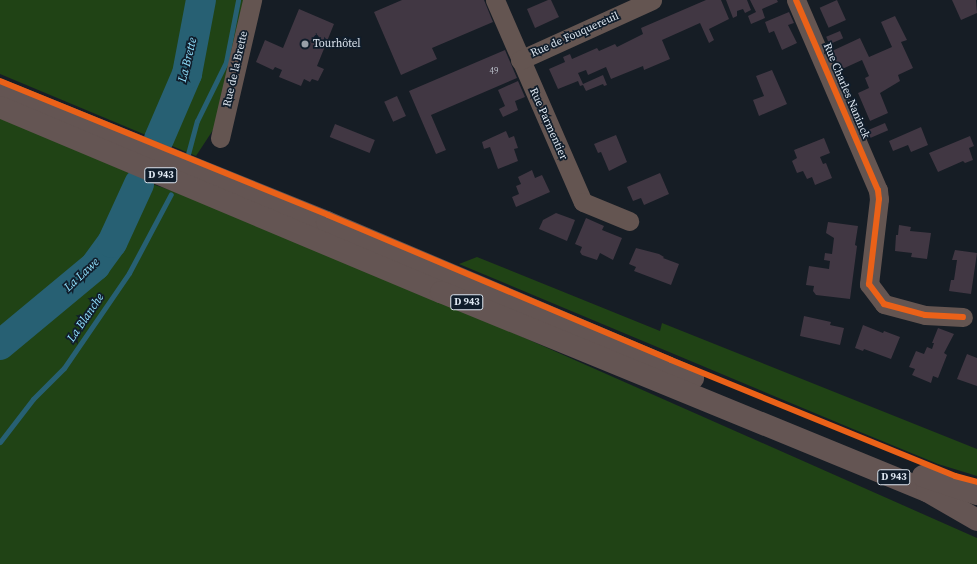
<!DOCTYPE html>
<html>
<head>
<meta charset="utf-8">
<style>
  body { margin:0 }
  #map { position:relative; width:977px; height:564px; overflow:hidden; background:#161d25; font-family:"Source Serif 4",serif }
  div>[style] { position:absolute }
  .green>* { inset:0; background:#204315 }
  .stream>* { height:5px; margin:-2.5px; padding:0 2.5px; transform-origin:2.5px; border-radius:2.5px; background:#276073 }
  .river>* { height:30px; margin:-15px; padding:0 15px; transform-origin:15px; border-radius:15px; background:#276073 }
  .building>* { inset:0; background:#413743; transform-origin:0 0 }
  .minor>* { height:19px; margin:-9.5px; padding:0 9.5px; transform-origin:9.5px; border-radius:9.5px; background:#645551 }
  .primary>* { height:22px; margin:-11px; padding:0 11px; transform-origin:11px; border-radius:11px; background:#645553 }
  .cycleway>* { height:6px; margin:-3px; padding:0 3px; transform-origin:3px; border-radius:3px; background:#ea6118 }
  .dots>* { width:11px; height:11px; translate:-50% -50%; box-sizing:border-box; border:2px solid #101d2b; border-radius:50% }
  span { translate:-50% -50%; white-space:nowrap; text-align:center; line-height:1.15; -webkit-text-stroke:3.5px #101d2b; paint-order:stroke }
  .number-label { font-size:9px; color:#b5bac4 }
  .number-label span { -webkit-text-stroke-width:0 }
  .shield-label span { padding:1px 3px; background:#101d2b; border:1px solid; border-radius:3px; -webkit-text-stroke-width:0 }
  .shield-label { font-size:10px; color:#dce5ef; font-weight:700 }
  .street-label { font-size:11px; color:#dce5ef }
  .poi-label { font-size:11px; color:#dce5ef }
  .left { translate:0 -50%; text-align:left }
  .water-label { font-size:12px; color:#91e2ff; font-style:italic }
</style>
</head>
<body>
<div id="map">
  <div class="green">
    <i style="clip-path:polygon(0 0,246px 0,215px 127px,196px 156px,0 74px)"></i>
    <i style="clip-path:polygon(0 118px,119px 168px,155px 185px,194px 198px,410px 287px,977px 538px,977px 564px,0 564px)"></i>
    <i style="clip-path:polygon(477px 257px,660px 331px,662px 323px,977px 449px,977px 476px,938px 464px,853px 429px,459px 264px)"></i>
  </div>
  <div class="stream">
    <i style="left:188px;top:154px;width:34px;rotate:-75deg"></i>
    <i style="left:197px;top:121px;width:66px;rotate:-63.8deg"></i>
    <i style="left:226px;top:62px;width:63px;rotate:-79deg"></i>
    <i style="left:0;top:442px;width:54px;rotate:-52.5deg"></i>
    <i style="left:33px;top:399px;width:44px;rotate:-45deg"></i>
    <i style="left:64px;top:368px;width:115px;rotate:-55.6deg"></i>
    <i style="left:129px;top:273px;width:89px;rotate:-62deg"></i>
  </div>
  <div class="river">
    <i style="left:159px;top:139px;width:71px;rotate:-66.7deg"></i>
    <i style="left:187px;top:74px;width:75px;rotate:-79.3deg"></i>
    <i style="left:0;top:345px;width:124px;rotate:-39.7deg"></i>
    <i style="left:95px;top:266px;width:29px;rotate:-54deg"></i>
    <i style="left:112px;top:243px;width:65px;rotate:-65.4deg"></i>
  </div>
  <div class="building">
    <i style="clip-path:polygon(402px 0,484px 0,493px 22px,432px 48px,437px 59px,401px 75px,374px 12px)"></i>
    <i style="clip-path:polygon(548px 0,551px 0,559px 17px,535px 28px,527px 9px)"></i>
    <i style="clip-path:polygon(706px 0,721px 0,729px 19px,709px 29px,714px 40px,709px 43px,700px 23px,662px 40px,670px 59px,644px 70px,643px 66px,611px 79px,606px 67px,588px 75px,586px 70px,578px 73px,583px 84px,603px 75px,607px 85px,604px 86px,603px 84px,586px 91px,583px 85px,580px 86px,578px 81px,558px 89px,549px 69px,565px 62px,563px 57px,570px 54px,572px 59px,597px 48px,599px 51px,615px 44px,617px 47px,643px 34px,641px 28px)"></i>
    <i style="clip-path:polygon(726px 0,747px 0,751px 10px,745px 13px,743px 9px,737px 11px,737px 16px,733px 18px)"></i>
    <i style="clip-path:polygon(750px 0,777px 0,778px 2px,762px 9px,765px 18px,751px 24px,748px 16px,756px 12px)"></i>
    <i style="left:837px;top:0;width:22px;height:19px;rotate:66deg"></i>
    <i style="clip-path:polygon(952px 0,976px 0,977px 13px,961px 20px)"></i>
    <i style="clip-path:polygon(299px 9px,334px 24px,317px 66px,324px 69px,318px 81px,312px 79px,310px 82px,304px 79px,301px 86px,279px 77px,282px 70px,275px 67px,273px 70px,256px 62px,265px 40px,283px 48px)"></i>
    <i style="clip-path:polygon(789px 12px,794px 23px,788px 25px,797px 43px,782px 50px,774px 31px,769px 33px,765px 22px)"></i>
    <i style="clip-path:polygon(895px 16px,907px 40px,901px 42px,913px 68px,898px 75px,900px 81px,880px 93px,888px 113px,870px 121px,858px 93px,869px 88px,865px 78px,869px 76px,862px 60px,840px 70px,832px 51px,860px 38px,869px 57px,892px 47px,881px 22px)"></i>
    <i style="left:840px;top:31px;width:8px;height:15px;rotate:67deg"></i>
    <i style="clip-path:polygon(505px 50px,517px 78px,431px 115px,446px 150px,436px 154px,409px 91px)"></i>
    <i style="clip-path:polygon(772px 70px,787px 104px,759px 116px,753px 100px,764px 96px,756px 76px)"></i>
    <i style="clip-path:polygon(518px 81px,525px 97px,515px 101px,518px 110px,503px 117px,499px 109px,505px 106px,498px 90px)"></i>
    <i style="left:397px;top:96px;width:22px;height:14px;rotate:66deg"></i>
    <i style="left:885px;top:123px;width:8px;height:20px;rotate:67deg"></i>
    <i style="left:335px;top:124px;width:43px;height:14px;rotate:22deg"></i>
    <i style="clip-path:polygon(921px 127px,928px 145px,911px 152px,908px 145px,893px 151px,889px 141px)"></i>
    <i style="clip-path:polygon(506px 131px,509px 138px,514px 136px,518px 148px,514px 149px,518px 161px,498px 169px,490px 147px,484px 149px,482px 142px)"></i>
    <i style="clip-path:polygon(616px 135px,627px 162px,609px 171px,601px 152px,598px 153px,594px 144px)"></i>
    <i style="clip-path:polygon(970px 136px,974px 146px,969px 148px,973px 160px,965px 163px,963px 161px,938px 172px,929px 153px)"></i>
    <i style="clip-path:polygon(824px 138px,830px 153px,820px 157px,823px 164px,826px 163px,832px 178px,815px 185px,812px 177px,807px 179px,803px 171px,797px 173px,792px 161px,797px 158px,794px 150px)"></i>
    <i style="clip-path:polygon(532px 170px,535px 178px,542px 175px,550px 192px,516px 207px,512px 197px,519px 194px,516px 186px,521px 184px,518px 177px)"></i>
    <i style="clip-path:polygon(660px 173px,669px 194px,644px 205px,641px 198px,633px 201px,627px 187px)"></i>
    <i style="clip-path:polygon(556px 213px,575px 220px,567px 241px,539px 229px,543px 220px)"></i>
    <i style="clip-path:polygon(586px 218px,604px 226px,602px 230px,622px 238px,613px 260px,600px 253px,597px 260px,582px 255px,580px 252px,582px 247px,575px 244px)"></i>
    <i style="clip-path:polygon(828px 222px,858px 226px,855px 245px,857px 246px,850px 299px,816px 295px,813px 291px,814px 286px,806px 285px,809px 266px,829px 269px,830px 261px,824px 260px,825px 253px,832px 254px,834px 238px,826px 233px)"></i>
    <i style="clip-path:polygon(899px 225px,911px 227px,910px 231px,931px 233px,927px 259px,911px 257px,912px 253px,895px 251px,896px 235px,898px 235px)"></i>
    <i style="clip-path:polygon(636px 248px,659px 254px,664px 257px,663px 258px,679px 264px,671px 285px,634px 271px,636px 267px,629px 264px)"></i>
    <i style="clip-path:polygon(955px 250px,977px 253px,971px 294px,949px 291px,951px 280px,954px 280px,957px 260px,952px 260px)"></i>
    <i style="clip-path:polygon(804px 316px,831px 322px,830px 325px,844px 328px,840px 345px,800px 336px)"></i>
    <i style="clip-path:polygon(863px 325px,883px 333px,884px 331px,900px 337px,891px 359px,864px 349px,863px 351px,855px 348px)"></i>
    <i style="clip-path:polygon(938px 328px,954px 334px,944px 353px,947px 355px,938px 378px,933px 376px,931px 383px,912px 375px,915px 369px,909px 367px,916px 351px,924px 354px,927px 347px,932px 349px,934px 343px,932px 343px)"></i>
    <i style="clip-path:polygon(967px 354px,977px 358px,977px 386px,957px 379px)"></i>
  </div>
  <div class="minor">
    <i style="left:495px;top:0;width:220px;rotate:66.5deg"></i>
    <i style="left:583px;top:202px;width:50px;rotate:22.4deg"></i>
    <i style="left:796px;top:0;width:207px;rotate:66.7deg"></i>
    <i style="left:878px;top:190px;width:9px;rotate:84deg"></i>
    <i style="left:879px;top:199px;width:86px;rotate:96.7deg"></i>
    <i style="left:869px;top:284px;width:25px;rotate:53deg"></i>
    <i style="left:884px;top:304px;width:42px;rotate:15deg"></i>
    <i style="left:925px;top:315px;width:38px;rotate:3deg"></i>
    <i style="left:520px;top:60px;width:145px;rotate:-24.4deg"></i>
    <i style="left:220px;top:138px;width:142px;rotate:-76.9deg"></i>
  </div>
  <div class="primary">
    <i style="left:0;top:90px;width:353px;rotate:22deg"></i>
    <i style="left:327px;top:222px;width:398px;rotate:23.1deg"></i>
    <i style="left:0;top:107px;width:478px;rotate:22.8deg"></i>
    <i style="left:441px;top:292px;width:525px;rotate:22.27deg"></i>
    <i style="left:927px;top:491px;width:58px;rotate:30.1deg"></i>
    <i style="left:923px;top:476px;width:57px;rotate:18.4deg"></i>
  </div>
  <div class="cycleway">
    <i style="left:796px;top:0;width:207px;rotate:66.7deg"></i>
    <i style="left:878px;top:190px;width:9px;rotate:84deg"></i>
    <i style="left:879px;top:199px;width:86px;rotate:96.7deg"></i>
    <i style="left:869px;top:284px;width:25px;rotate:53deg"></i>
    <i style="left:884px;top:304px;width:42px;rotate:15deg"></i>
    <i style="left:925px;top:315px;width:38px;rotate:3deg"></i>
    <i style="left:0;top:81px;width:354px;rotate:22.2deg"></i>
    <i style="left:328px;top:215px;width:372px;rotate:22.9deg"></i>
    <i style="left:671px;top:360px;width:307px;rotate:22.2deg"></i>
    <i style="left:955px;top:476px;width:23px;rotate:15deg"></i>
  </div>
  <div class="dots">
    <i style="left:305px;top:44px;background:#979fa8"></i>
  </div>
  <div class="number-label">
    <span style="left:494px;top:71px">49</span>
  </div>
  <div class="shield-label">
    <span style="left:161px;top:175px">D 943</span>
    <span style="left:467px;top:302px">D 943</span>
    <span style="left:894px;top:477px">D 943</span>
  </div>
  <div class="street-label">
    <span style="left:575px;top:35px;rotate:-24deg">Rue de Fouquereuil</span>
    <span style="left:236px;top:69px;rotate:-77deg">Rue de la Brette</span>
    <span style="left:846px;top:91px;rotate:67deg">Rue Charles Naninck</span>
    <span style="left:548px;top:124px;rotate:66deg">Rue Parmentier</span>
  </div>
  <div class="poi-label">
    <span class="left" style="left:313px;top:44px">Tourhôtel</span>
  </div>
  <div class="water-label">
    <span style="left:188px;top:60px;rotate:-76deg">La Brette</span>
    <span style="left:82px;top:275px;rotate:-43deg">La Lawe</span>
    <span style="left:86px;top:318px;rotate:-56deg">La Blanche</span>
  </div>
</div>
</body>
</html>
